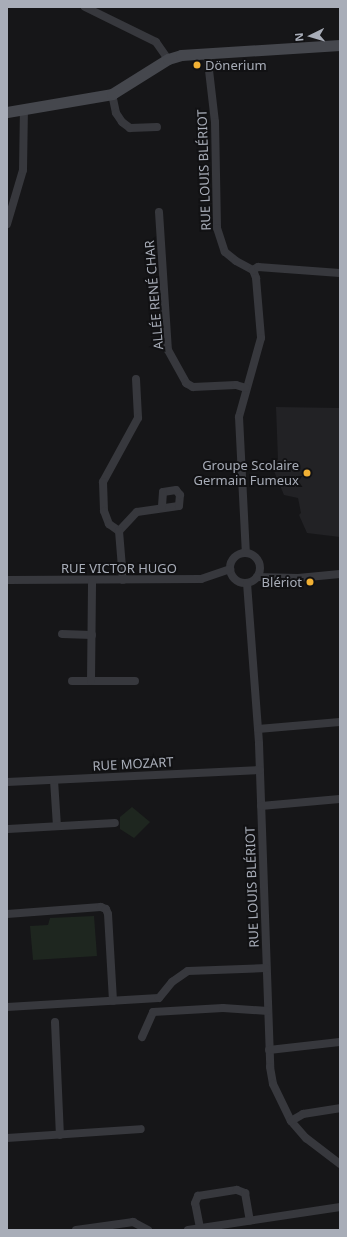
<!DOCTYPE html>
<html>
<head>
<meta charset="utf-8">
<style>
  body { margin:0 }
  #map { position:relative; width:347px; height:1237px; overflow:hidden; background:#161618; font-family:"Noto Sans",sans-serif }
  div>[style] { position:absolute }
  .built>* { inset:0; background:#222225 }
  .green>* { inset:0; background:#1e261f }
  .minor>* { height:8px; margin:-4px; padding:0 4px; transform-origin:4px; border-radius:4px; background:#37383d }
  .minor>.ring { margin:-4px; padding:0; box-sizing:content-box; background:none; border:8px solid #37383d; border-radius:50% }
  .secondary>* { height:11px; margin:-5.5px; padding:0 5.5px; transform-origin:5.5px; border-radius:5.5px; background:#45474d }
  .dots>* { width:11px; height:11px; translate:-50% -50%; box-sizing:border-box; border:2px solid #111113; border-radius:50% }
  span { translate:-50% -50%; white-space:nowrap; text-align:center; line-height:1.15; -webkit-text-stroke:4px #111113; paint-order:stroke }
  .poi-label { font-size:13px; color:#a8adb8 }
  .left { translate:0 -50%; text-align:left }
  .right { translate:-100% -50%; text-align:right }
  .street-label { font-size:13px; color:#a8adb8 }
  .frame { position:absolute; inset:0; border:8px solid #a8adb8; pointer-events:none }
  .north { position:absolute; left:291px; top:16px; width:40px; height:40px; -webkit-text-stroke:3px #111113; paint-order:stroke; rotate:265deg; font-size:11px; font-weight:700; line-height:16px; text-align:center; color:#a8adb8 }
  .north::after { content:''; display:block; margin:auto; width:14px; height:18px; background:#a8adb8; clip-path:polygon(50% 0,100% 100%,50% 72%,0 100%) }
</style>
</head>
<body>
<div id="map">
  <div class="built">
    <i style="clip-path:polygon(276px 407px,340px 408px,340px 537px,307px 533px,299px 515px,301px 513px,298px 498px,284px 495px,271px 464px,278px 460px)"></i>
  </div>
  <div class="green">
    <i style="clip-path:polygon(132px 807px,150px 822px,134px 838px,120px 829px,120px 817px)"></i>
    <i style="clip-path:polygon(94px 916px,97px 956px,33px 960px,30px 926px,48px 925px,50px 918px)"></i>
  </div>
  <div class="minor">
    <i style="left:85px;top:7px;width:79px;rotate:26.2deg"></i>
    <i style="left:156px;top:42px;width:21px;rotate:55deg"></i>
    <i style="left:207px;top:53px;width:69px;rotate:83.4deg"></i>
    <i style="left:215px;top:122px;width:106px;rotate:88.9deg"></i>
    <i style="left:217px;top:228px;width:25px;rotate:72deg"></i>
    <i style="left:225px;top:252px;width:14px;rotate:39deg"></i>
    <i style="left:236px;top:261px;width:19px;rotate:28deg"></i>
    <i style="left:253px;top:270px;width:9px;rotate:69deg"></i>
    <i style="left:256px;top:278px;width:60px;rotate:85.2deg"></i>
    <i style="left:261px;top:338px;width:82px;rotate:105.6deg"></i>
    <i style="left:239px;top:417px;width:136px;rotate:87.1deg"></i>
    <i style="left:112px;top:94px;width:19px;rotate:78deg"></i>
    <i style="left:116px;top:113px;width:11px;rotate:56deg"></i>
    <i style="left:122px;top:122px;width:10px;rotate:37deg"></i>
    <i style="left:130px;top:128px;width:27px;rotate:-2deg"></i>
    <i style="left:159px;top:212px;width:138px;rotate:86.3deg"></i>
    <i style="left:168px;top:350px;width:38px;rotate:61deg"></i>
    <i style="left:186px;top:383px;width:8px;rotate:30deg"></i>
    <i style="left:193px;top:387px;width:43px;rotate:-2.7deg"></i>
    <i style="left:236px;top:385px;width:10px;rotate:17deg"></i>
    <i style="left:7px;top:224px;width:56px;rotate:-73.5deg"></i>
    <i style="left:23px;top:170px;width:61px;rotate:-89.1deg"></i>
    <i style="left:253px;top:270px;width:6px;rotate:-31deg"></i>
    <i style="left:258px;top:267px;width:82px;rotate:4.2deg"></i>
    <i style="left:136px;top:379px;width:39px;rotate:87deg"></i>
    <i style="left:138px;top:418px;width:73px;rotate:118.7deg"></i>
    <i style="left:103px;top:482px;width:29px;rotate:88deg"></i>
    <i style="left:104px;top:511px;width:14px;rotate:69deg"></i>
    <i style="left:109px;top:524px;width:12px;rotate:35deg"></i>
    <i style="left:119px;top:531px;width:26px;rotate:-47deg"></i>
    <i style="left:137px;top:512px;width:42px;rotate:-8.1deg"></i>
    <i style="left:179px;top:506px;width:11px;rotate:-85deg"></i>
    <i style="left:180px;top:495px;width:6px;rotate:-129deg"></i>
    <i style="left:176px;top:490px;width:13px;rotate:171deg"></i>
    <i style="left:163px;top:492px;width:16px;rotate:94deg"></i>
    <i style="left:119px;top:531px;width:49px;rotate:85.3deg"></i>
    <i class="ring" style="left:230px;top:553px;width:22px;height:22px"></i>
    <i style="left:257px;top:577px;width:41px;rotate:1.4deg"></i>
    <i style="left:298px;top:578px;width:42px;rotate:-5.4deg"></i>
    <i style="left:7px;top:580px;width:194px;rotate:-0.3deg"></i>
    <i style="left:201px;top:579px;width:31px;rotate:-19deg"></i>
    <i style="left:247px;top:583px;width:161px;rotate:85.7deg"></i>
    <i style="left:259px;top:744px;width:323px;rotate:88deg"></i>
    <i style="left:270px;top:1067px;width:17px;rotate:80deg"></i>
    <i style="left:273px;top:1084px;width:41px;rotate:64.1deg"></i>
    <i style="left:291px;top:1121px;width:23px;rotate:49deg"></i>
    <i style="left:306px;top:1138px;width:43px;rotate:37.4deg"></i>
    <i style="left:62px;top:634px;width:30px;rotate:2deg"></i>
    <i style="left:72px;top:681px;width:63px"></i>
    <i style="left:91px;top:681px;width:100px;rotate:-89.4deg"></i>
    <i style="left:258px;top:729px;width:82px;rotate:-4.9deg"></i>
    <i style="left:54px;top:780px;width:46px;rotate:86.3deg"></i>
    <i style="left:7px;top:782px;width:253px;rotate:-2.7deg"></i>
    <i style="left:261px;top:806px;width:79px;rotate:-5.1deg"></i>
    <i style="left:8px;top:829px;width:107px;rotate:-3.2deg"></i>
    <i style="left:7px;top:914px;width:94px;rotate:-4.3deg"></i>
    <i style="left:101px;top:907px;width:5px;rotate:22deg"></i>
    <i style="left:106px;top:909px;width:5px;rotate:68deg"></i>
    <i style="left:108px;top:914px;width:87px;rotate:86.7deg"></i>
    <i style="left:7px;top:1007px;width:152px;rotate:-3.4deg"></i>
    <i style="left:159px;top:998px;width:21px;rotate:-51deg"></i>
    <i style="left:172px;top:982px;width:19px;rotate:-35deg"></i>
    <i style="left:188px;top:971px;width:78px;rotate:-2.2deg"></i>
    <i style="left:55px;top:1022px;width:113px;rotate:87.5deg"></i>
    <i style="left:142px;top:1037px;width:27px;rotate:-66deg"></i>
    <i style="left:153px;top:1012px;width:70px;rotate:-3.3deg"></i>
    <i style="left:223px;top:1008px;width:45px;rotate:3.8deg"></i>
    <i style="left:269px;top:1050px;width:71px;rotate:-6.4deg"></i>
    <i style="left:291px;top:1121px;width:14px;rotate:-30deg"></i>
    <i style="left:303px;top:1114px;width:37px;rotate:-9deg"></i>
    <i style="left:7px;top:1138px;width:134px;rotate:-3.8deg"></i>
    <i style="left:200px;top:1228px;width:25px;rotate:-101deg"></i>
    <i style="left:195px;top:1203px;width:8px;rotate:-67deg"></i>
    <i style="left:198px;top:1196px;width:39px;rotate:-9deg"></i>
    <i style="left:237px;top:1190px;width:9px;rotate:21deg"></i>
    <i style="left:245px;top:1193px;width:28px;rotate:80deg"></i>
    <i style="left:76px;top:1230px;width:58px;rotate:-8deg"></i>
    <i style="left:133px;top:1222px;width:17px;rotate:28deg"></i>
    <i style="left:188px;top:1230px;width:154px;rotate:-8.6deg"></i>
  </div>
  <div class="secondary">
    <i style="left:7px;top:112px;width:107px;rotate:-9.7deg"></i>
    <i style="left:112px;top:94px;width:66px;rotate:-32deg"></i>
    <i style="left:168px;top:59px;width:14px;rotate:-17deg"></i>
    <i style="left:181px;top:55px;width:159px;rotate:-3.6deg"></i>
  </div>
  <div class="dots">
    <i style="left:197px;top:65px;background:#f2b134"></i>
    <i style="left:307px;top:473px;background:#f2b134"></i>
    <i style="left:310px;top:582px;background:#f2b134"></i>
  </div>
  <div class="poi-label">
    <span class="left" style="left:205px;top:65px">Dönerium</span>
    <span class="right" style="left:299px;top:473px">Groupe Scolaire<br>Germain Fumeux</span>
    <span class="right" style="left:302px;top:582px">Blériot</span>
  </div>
  <div class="street-label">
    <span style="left:204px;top:170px;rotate:-92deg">RUE LOUIS BLÉRIOT</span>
    <span style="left:154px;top:295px;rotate:-95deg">ALLÉE RENÉ CHAR</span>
    <span style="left:119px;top:568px">RUE VICTOR HUGO</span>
    <span style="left:133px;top:764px;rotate:-3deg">RUE MOZART</span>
    <span style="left:252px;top:887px;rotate:-92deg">RUE LOUIS BLÉRIOT</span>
  </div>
  <div class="frame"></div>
  <div class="north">N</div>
</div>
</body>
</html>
